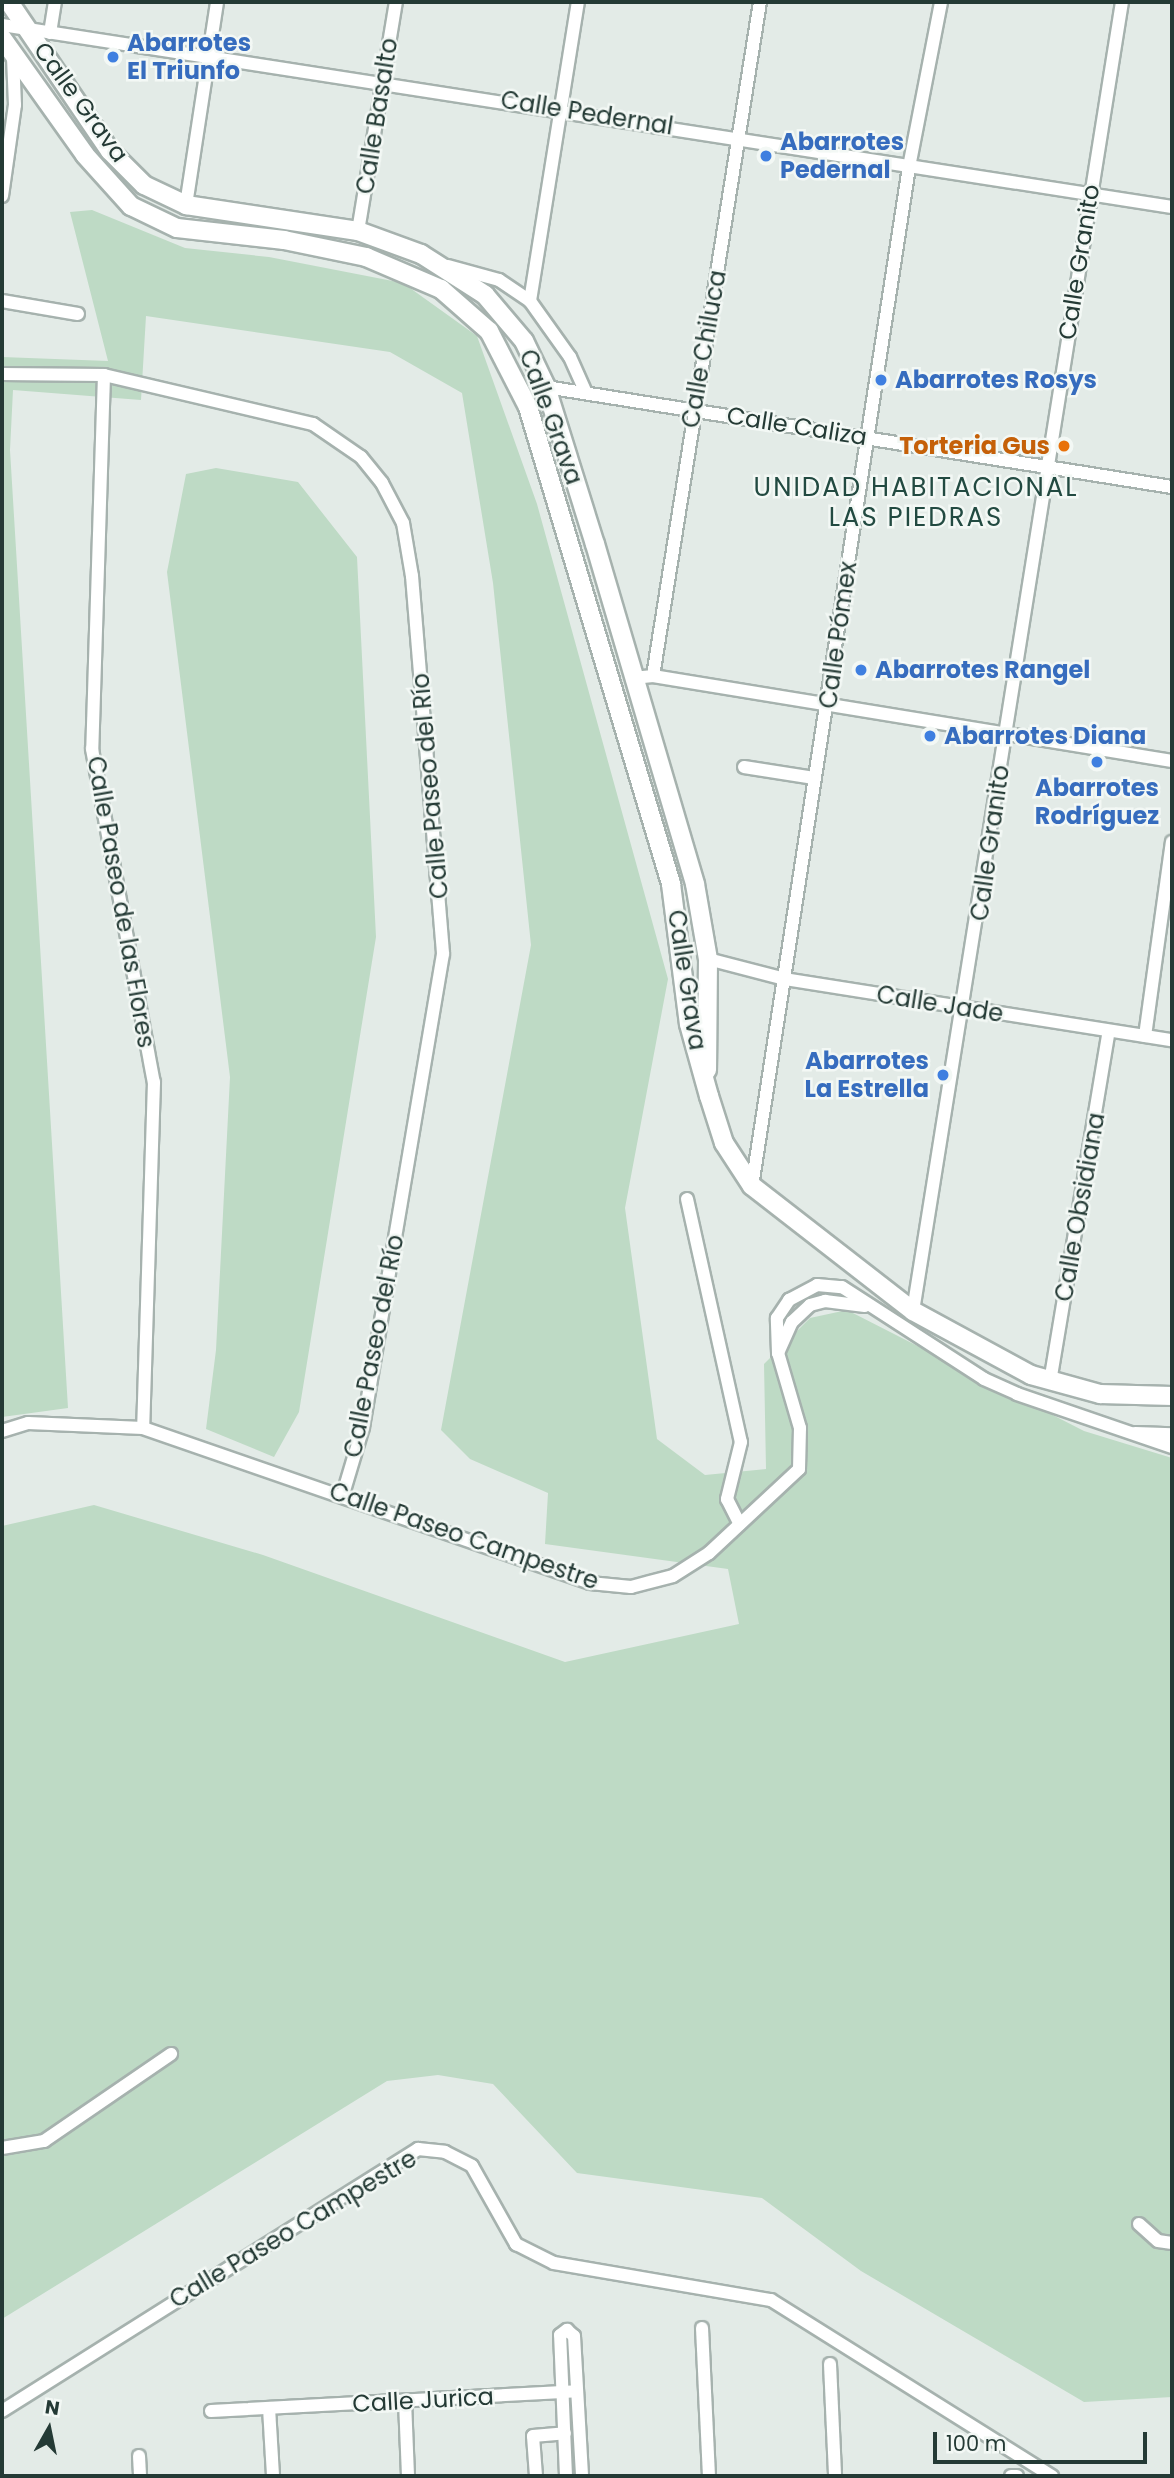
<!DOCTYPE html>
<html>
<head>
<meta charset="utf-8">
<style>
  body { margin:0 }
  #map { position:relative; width:1174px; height:2478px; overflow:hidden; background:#e3ebe7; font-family:Poppins,sans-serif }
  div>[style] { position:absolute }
  .green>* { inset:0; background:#bedac5 }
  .roads { filter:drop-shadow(2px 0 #a6b2ae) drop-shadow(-2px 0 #a6b2ae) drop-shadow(0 2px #a6b2ae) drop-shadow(0 -2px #a6b2ae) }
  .street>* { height:12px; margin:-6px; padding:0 6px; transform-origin:6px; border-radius:6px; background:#fff }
  .secondary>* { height:18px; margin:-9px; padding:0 9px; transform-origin:9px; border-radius:9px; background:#fff }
  .dots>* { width:19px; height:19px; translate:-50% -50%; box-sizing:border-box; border:4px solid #f3f8f5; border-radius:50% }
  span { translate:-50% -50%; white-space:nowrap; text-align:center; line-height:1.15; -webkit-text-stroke:5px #f3f8f5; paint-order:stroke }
  .shop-label { font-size:24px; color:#366cbe; font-weight:700 }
  .left { translate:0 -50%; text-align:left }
  .right { translate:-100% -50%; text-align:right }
  .street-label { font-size:24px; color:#243a35 }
  .food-label { font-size:24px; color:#c56008; font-weight:700 }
  .neighbourhood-label { font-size:26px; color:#224a41; letter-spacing:2px }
  .frame { position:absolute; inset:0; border:4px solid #243a35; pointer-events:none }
  .north { position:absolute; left:14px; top:2394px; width:70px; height:70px; -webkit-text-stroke:5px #f3f8f5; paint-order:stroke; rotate:9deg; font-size:19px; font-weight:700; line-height:28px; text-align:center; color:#243a35 }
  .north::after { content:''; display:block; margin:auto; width:24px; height:32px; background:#243a35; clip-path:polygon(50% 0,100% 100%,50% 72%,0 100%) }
  .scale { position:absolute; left:933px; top:2432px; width:214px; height:32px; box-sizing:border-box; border:4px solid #243a35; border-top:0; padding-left:9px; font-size:21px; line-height:24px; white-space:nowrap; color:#243a35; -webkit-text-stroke:5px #f3f8f5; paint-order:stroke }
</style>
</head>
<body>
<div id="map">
  <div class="green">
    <i style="clip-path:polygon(92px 210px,185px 248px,269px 257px,403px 283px,477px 336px,537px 504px,668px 979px,625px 1208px,657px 1439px,705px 1475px,766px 1469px,764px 1364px,810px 1318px,847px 1310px,1084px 1431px,1172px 1458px,1172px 2397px,1084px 2402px,861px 2271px,762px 2198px,577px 2173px,493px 2084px,438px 2075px,387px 2081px,2px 2319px,2px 1526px,94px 1505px,263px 1555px,565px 1662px,739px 1624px,728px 1569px,545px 1544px,548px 1493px,470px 1459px,441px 1430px,531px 945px,493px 583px,462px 393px,390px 352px,146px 316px,141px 400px,13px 390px,10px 450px,68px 1408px,2px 1417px,2px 357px,108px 361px,70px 212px)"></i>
    <i style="clip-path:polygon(216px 468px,298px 482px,357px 557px,376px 937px,299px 1412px,274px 1457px,206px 1429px,216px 1350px,230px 1077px,167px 572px,186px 474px)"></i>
  </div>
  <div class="roads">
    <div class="street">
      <i style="left:2px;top:25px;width:1184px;rotate:8.84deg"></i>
      <i style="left:50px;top:33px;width:31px;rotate:-81deg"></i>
      <i style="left:2px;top:196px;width:92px;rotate:-81.9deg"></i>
      <i style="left:15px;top:105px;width:48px;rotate:-92.4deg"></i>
      <i style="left:186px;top:205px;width:205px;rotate:-81.3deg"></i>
      <i style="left:358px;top:231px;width:232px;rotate:-80.6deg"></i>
      <i style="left:448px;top:266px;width:53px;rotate:15.4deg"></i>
      <i style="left:499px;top:280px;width:37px;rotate:34deg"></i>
      <i style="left:530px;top:301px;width:69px;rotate:54.5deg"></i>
      <i style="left:570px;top:357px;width:36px;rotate:66deg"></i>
      <i style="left:2px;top:301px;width:77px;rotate:9.7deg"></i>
      <i style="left:530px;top:301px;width:303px;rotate:-80.9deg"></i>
      <i style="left:2px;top:374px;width:102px;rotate:0.6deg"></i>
      <i style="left:104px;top:375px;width:215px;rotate:13.2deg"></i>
      <i style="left:313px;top:424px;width:58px;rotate:34.5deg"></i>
      <i style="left:361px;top:457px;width:33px;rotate:51deg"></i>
      <i style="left:382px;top:483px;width:45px;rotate:62.3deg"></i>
      <i style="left:403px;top:523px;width:54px;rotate:80.4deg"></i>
      <i style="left:412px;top:576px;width:379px;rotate:85.3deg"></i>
      <i style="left:443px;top:954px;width:480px;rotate:99.6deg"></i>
      <i style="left:363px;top:1427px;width:70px;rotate:106.6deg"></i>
      <i style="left:104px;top:375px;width:374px;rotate:91.8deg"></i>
      <i style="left:92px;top:749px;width:339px;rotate:79.5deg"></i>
      <i style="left:154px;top:1082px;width:346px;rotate:91.8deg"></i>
      <i style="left:546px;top:387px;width:634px;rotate:9.08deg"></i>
      <i style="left:653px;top:676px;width:526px;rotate:9.3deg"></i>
      <i style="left:633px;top:678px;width:20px;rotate:-6deg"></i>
      <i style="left:653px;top:676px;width:682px;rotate:-80.98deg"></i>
      <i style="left:744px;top:767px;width:71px;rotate:8.9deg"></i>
      <i style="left:708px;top:959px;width:80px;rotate:14.6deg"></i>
      <i style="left:785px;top:979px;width:392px;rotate:9deg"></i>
      <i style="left:1145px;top:1036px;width:196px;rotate:-82.1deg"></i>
      <i style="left:752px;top:1186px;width:1031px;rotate:-81.24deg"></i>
      <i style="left:909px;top:167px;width:168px;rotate:-79deg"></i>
      <i style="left:687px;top:1199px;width:249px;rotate:77.5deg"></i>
      <i style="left:741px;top:1442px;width:59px;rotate:103.8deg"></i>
      <i style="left:727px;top:1499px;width:28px;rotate:63deg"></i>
      <i style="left:913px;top:1311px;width:1326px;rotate:-80.93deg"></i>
      <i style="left:778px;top:1353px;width:34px;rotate:-66deg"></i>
      <i style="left:792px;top:1322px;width:25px;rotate:-43deg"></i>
      <i style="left:810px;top:1305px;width:16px;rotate:-15deg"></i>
      <i style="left:825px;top:1301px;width:40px;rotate:7.1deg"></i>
      <i style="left:1050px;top:1382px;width:356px;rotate:-80.5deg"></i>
      <i style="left:2px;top:1431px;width:27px;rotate:-17deg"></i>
      <i style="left:28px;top:1423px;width:115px;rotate:2.5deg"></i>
      <i style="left:143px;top:1428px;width:473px;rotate:19.1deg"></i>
      <i style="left:590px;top:1583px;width:41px;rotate:5.6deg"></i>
      <i style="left:631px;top:1587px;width:43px;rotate:-14.7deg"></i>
      <i style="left:673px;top:1576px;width:43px;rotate:-32.6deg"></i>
      <i style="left:709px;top:1553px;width:123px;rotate:-43deg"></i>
      <i style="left:799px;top:1469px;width:41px;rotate:-88.6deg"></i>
      <i style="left:800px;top:1428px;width:78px;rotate:-106.3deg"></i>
      <i style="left:778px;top:1353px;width:35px;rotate:-92deg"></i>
      <i style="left:777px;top:1318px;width:22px;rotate:-56deg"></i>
      <i style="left:789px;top:1300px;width:32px;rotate:-28deg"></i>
      <i style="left:817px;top:1285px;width:25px;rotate:5deg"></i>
      <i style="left:842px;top:1287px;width:169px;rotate:32.9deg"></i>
      <i style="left:984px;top:1379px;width:36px;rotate:24deg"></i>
      <i style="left:1017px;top:1394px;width:164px;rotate:18.9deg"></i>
      <i style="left:1135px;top:1433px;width:37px;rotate:2deg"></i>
      <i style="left:2px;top:2148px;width:43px;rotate:-9.5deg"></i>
      <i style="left:44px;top:2141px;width:154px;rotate:-34.4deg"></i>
      <i style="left:1139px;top:2224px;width:25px;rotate:42deg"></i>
      <i style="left:1158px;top:2241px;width:14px;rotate:8deg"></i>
      <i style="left:702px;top:2328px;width:148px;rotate:87.3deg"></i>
      <i style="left:830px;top:2364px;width:112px;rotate:87.4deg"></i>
      <i style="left:405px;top:2401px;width:75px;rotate:87.7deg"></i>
      <i style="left:269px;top:2408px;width:68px;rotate:86.6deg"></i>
      <i style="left:2px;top:2411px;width:492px;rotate:-32.2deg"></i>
      <i style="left:418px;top:2149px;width:27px;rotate:6deg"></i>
      <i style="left:445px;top:2152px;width:30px;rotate:27deg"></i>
      <i style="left:472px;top:2166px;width:90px;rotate:60.6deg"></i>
      <i style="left:516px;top:2244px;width:42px;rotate:26.6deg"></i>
      <i style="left:554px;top:2263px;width:220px;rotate:9.7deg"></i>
      <i style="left:771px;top:2300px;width:332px;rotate:32.1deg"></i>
      <i style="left:211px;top:2411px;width:366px;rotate:-3.1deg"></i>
      <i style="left:139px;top:2456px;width:20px;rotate:87deg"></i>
      <i style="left:536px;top:2476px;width:40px;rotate:-94.3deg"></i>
      <i style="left:533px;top:2436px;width:32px;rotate:-5deg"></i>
      <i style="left:566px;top:2476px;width:141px;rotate:-92.4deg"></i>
      <i style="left:560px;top:2335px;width:9px;rotate:-36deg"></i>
      <i style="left:567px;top:2330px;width:9px;rotate:41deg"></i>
      <i style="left:574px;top:2336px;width:140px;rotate:86.7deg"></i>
      <i style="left:1011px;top:2476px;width:6px"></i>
    </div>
    <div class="secondary">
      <i style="left:9px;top:2px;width:180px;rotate:55.9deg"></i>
      <i style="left:110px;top:151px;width:48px;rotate:45deg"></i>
      <i style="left:144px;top:185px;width:47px;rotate:25.5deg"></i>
      <i style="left:186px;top:205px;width:174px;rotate:8.6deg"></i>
      <i style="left:358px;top:231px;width:67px;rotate:20.1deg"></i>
      <i style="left:421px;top:254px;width:76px;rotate:32.6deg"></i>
      <i style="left:485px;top:295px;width:60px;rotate:49.7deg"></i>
      <i style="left:524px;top:341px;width:51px;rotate:64.4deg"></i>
      <i style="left:546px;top:387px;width:164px;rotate:72.7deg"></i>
      <i style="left:595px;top:544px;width:354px;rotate:73.6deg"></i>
      <i style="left:695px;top:884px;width:76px;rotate:80.2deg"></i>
      <i style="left:708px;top:959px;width:111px;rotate:90.5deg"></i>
      <i style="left:2px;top:38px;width:143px;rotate:54.6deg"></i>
      <i style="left:85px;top:155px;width:69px;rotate:48deg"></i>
      <i style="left:131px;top:206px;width:51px;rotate:25.6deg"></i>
      <i style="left:177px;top:228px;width:108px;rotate:6.4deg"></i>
      <i style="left:284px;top:240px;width:84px;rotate:11.7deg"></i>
      <i style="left:366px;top:257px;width:82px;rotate:23.1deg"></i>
      <i style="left:441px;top:289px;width:64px;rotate:41.2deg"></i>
      <i style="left:489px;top:331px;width:85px;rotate:62.8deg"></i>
      <i style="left:528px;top:407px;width:498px;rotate:73.3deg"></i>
      <i style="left:671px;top:884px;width:141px;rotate:82.7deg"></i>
      <i style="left:689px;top:1024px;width:75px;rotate:74.5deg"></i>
      <i style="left:709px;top:1096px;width:49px;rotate:72.3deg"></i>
      <i style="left:724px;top:1143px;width:51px;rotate:56.9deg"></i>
      <i style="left:752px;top:1186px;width:204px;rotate:37.8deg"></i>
      <i style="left:913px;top:1311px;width:134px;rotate:28.5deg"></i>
      <i style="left:1031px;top:1375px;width:72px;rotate:15.4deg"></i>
      <i style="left:1100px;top:1394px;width:72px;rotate:1.6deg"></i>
    </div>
  </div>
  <div class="dots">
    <i style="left:113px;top:57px;background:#3f7fe0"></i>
    <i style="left:766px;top:156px;background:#3f7fe0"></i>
    <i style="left:881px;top:380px;background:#3f7fe0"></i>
    <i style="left:1064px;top:446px;background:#e8710a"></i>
    <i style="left:861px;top:670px;background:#3f7fe0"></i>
    <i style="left:930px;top:736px;background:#3f7fe0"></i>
    <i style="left:1097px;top:762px;background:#3f7fe0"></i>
    <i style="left:943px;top:1075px;background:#3f7fe0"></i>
  </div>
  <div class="shop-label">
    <span class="left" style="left:127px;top:57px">Abarrotes<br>El Triunfo</span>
    <span class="left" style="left:780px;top:156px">Abarrotes<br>Pedernal</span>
    <span class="left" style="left:895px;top:380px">Abarrotes Rosys</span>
    <span class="left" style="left:875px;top:670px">Abarrotes Rangel</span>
    <span class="left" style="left:944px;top:736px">Abarrotes Diana</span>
    <span style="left:1097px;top:802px">Abarrotes<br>Rodríguez</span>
    <span class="right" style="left:929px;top:1075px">Abarrotes<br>La Estrella</span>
  </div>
  <div class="street-label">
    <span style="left:81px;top:102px;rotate:54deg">Calle Grava</span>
    <span style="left:587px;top:113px;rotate:9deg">Calle Pedernal</span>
    <span style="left:377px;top:116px;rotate:-81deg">Calle Basalto</span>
    <span style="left:1079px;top:262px;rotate:-81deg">Calle Granito</span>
    <span style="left:704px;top:349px;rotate:-80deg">Calle Chiluca</span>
    <span style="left:551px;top:417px;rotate:70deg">Calle Grava</span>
    <span style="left:797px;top:426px;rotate:9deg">Calle Caliza</span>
    <span style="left:838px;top:635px;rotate:-82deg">Calle Pómex</span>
    <span style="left:430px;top:786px;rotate:-95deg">Calle Paseo del Río</span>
    <span style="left:990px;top:843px;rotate:-82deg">Calle Granito</span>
    <span style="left:121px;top:902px;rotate:80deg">Calle Paseo de las Flores</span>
    <span style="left:687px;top:980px;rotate:81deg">Calle Grava</span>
    <span style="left:940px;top:1004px;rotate:9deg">Calle Jade</span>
    <span style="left:1080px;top:1207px;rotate:-80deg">Calle Obsidiana</span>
    <span style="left:374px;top:1346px;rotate:-79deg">Calle Paseo del Río</span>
    <span style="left:464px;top:1536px;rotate:19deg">Calle Paseo Campestre</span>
    <span style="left:293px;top:2229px;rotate:-31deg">Calle Paseo Campestre</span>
    <span style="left:423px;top:2400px;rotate:-3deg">Calle Jurica</span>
  </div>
  <div class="food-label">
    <span class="right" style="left:1050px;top:446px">Torteria Gus</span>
  </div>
  <div class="neighbourhood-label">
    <span style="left:916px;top:503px">UNIDAD HABITACIONAL<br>LAS PIEDRAS</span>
  </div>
  <div class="frame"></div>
  <div class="north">N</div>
  <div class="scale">100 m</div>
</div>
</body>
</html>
